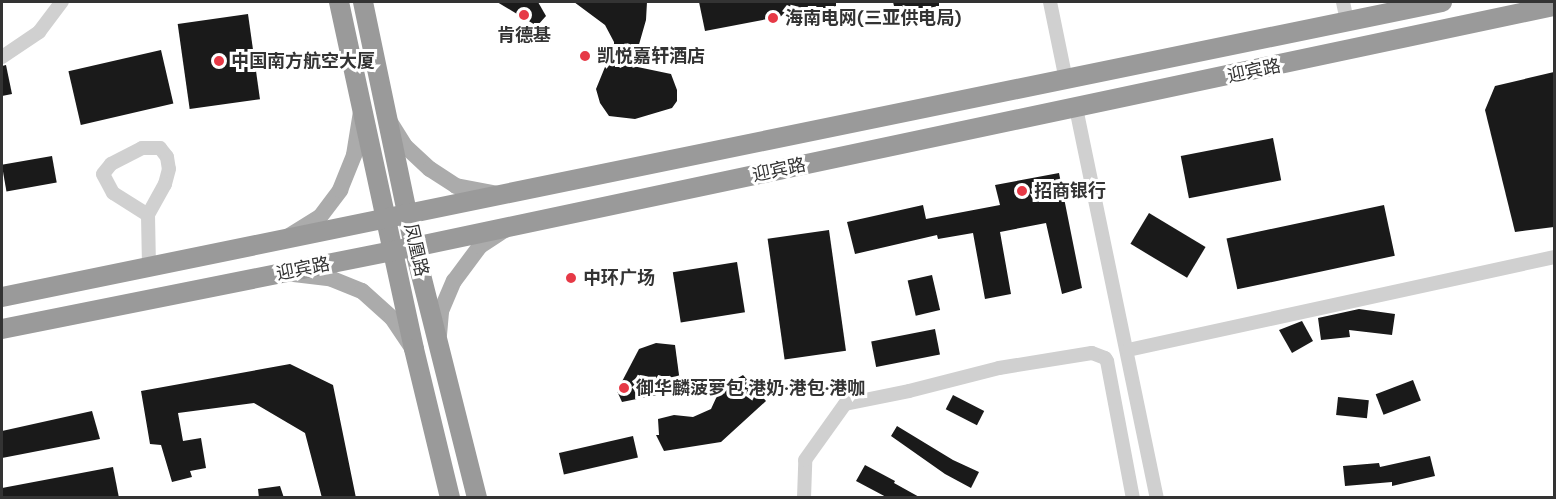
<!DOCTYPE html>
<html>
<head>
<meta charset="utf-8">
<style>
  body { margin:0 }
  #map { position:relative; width:1556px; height:499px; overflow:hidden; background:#fff; font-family:"DM Sans","Noto Sans SC",sans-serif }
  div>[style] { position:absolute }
  .building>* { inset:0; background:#1a1a1a; transform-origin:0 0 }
  .minor>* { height:14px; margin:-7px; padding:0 7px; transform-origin:7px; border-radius:7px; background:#d0d0d0 }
  .major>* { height:16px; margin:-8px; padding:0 8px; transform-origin:8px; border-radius:8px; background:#ababab }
  .highway>* { height:20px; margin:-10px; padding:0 10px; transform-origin:10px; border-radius:10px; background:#9a9a9a }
  .dots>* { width:16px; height:16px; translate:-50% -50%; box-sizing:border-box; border:3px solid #fff; border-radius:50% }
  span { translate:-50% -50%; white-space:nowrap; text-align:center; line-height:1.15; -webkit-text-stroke:6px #fff; paint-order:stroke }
  .poi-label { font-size:18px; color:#333; font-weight:700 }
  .left { translate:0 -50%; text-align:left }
  .street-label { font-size:18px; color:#333 }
  .frame { position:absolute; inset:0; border:3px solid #333; pointer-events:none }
</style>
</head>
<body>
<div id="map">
  <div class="building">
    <i style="clip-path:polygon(497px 2px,538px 2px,546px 16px,537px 26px)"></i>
    <i style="clip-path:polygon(574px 2px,647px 2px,646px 20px,638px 48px,628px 65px,671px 74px,677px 90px,677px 101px,672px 108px,635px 119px,609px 116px,600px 103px,596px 89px,605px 67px,614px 56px,614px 42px,605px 25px)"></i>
    <i style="clip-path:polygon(699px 2px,836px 2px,836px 6px,705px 31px)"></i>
    <i style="clip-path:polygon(893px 2px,939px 2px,939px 6px,896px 14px)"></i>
    <i style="left:248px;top:14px;width:86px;height:71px;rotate:82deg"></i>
    <i style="left:161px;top:50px;width:55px;height:95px;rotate:77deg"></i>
    <i style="clip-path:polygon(6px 65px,12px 94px,2px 96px,2px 66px)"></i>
    <i style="clip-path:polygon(1554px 72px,1554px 227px,1515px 232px,1485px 110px,1495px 86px)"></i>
    <i style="left:1273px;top:138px;width:43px;height:94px;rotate:79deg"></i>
    <i style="left:52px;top:156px;width:27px;height:51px;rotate:80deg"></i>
    <i style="clip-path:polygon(1059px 173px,1082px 288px,1062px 294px,1046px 223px,1000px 232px,1011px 294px,985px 299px,973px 233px,938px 239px,937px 235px,855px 254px,847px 222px,923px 205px,926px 219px,1000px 205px,995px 185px)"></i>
    <i style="left:1384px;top:205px;width:52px;height:161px;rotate:78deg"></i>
    <i style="left:1149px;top:213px;width:66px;height:36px;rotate:31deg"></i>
    <i style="left:829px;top:230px;width:122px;height:62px;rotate:82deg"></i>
    <i style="left:737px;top:262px;width:51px;height:65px;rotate:81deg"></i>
    <i style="left:932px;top:275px;width:36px;height:25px;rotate:77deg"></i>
    <i style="clip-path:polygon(1359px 309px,1395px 314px,1392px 335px,1349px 330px,1350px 337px,1321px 340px,1318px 318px)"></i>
    <i style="clip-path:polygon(1302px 321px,1313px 341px,1292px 353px,1279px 330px)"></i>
    <i style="left:935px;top:329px;width:26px;height:65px;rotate:79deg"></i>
    <i style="clip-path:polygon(656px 343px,675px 345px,681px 390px,622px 402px,617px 391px,639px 349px)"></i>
    <i style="clip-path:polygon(290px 364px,333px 385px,356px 498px,322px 498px,305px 433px,254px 403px,178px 413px,183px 441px,201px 438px,206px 468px,190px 471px,192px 477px,172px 482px,161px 445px,150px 444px,141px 391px)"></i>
    <i style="clip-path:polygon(743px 375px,766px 401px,721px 442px,664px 451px,656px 435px,659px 435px,658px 419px,674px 415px,693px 417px,711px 409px,717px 396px,728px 384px)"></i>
    <i style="left:1413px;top:380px;width:22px;height:40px;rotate:69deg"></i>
    <i style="left:953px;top:395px;width:35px;height:16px;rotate:27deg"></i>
    <i style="left:1338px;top:397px;width:31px;height:18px;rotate:6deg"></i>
    <i style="clip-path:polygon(92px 411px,100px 439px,2px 458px,2px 431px)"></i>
    <i style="clip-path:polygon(897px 426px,953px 460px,979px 472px,971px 488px,945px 474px,891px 436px)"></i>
    <i style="left:633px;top:436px;width:22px;height:76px;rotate:77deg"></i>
    <i style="clip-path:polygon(1430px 456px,1435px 476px,1392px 486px,1392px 482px,1345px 486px,1343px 466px,1379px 463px,1380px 467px)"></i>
    <i style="clip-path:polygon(865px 465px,895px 481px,894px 483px,921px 498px,888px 498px,856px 481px)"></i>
    <i style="clip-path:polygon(113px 467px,119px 498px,2px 498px,2px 488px)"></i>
    <i style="clip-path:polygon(280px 486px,284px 498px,259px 498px,258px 489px)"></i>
  </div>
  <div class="minor">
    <i style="left:1050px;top:2px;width:80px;rotate:78.4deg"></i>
    <i style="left:1343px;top:2px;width:19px;rotate:78deg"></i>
    <i style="left:2px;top:57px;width:45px;rotate:-34deg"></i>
    <i style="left:39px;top:32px;width:38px;rotate:-53deg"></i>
    <i style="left:1076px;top:108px;width:398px;rotate:78.3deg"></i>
    <i style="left:148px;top:215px;width:41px;rotate:-147.8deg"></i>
    <i style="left:113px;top:193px;width:21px;rotate:-118deg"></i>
    <i style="left:103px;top:174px;width:13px;rotate:-51deg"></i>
    <i style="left:111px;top:164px;width:35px;rotate:-27deg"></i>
    <i style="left:142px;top:148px;width:18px"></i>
    <i style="left:160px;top:148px;width:11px;rotate:52deg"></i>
    <i style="left:167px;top:157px;width:12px;rotate:81deg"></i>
    <i style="left:169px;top:169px;width:16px;rotate:105deg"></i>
    <i style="left:165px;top:184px;width:35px;rotate:119deg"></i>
    <i style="left:148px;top:215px;width:53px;rotate:88.9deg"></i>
    <i style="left:1128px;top:350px;width:436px;rotate:-12.3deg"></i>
    <i style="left:804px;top:498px;width:38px;rotate:-88deg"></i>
    <i style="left:805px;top:460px;width:69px;rotate:-54.5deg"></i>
    <i style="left:845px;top:404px;width:65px;rotate:-11.5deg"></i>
    <i style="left:909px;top:391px;width:93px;rotate:-14.3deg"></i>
    <i style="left:999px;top:368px;width:94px;rotate:-9.2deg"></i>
    <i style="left:1092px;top:353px;width:14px;rotate:21deg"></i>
    <i style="left:1105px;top:358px;width:4px;rotate:56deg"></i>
    <i style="left:1107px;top:361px;width:139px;rotate:79.3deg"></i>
  </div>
  <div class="major">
    <i style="left:390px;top:122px;width:28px;rotate:58deg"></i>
    <i style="left:405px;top:146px;width:34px;rotate:43deg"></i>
    <i style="left:430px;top:169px;width:31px;rotate:33deg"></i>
    <i style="left:456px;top:186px;width:43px;rotate:10.8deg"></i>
    <i style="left:289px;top:236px;width:36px;rotate:-32deg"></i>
    <i style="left:320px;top:217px;width:34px;rotate:-53deg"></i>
    <i style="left:340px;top:190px;width:38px;rotate:-68deg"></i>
    <i style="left:354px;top:155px;width:44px;rotate:-80.8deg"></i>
    <i style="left:294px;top:274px;width:38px;rotate:7deg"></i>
    <i style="left:332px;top:279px;width:32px;rotate:22deg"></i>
    <i style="left:362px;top:291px;width:40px;rotate:42deg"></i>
    <i style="left:392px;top:318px;width:34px;rotate:56deg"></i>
    <i style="left:439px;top:335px;width:24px;rotate:-85deg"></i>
    <i style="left:441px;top:311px;width:33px;rotate:-67deg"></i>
    <i style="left:454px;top:281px;width:44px;rotate:-53.4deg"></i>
    <i style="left:480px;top:246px;width:30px;rotate:-33deg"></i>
  </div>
  <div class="highway">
    <i style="left:339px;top:2px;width:355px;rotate:77.8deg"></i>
    <i style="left:414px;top:349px;width:153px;rotate:76.4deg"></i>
    <i style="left:363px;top:2px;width:250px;rotate:78.2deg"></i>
    <i style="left:414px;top:247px;width:259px;rotate:75.9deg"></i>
    <i style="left:2px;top:297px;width:1470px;rotate:-11.58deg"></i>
    <i style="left:2px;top:329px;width:420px;rotate:-11.3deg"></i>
    <i style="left:414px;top:247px;width:1165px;rotate:-11.94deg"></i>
  </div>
  <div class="dots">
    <i style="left:524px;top:15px;background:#e63946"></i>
    <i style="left:773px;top:18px;background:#e63946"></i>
    <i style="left:585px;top:56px;background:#e63946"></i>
    <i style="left:219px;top:61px;background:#e63946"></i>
    <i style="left:1022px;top:191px;background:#e63946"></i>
    <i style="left:571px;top:278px;background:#e63946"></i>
    <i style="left:624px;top:388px;background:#e63946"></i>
  </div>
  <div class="poi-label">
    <span class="left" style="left:785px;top:18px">海南电网(三亚供电局)</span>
    <span style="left:524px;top:35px">肯德基</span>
    <span class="left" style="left:597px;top:56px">凯悦嘉轩酒店</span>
    <span class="left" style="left:231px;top:61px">中国南方航空大厦</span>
    <span class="left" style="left:1034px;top:191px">招商银行</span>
    <span class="left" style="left:583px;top:278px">中环广场</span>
    <span class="left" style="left:636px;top:388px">御华麟菠萝包 港奶·港包·港咖</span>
  </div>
  <div class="street-label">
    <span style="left:1254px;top:71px;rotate:-12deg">迎宾路</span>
    <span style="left:779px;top:170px;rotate:-12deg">迎宾路</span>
    <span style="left:416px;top:250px;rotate:77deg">凤凰路</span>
    <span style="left:303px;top:269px;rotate:-11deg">迎宾路</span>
  </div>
  <div class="frame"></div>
</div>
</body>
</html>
